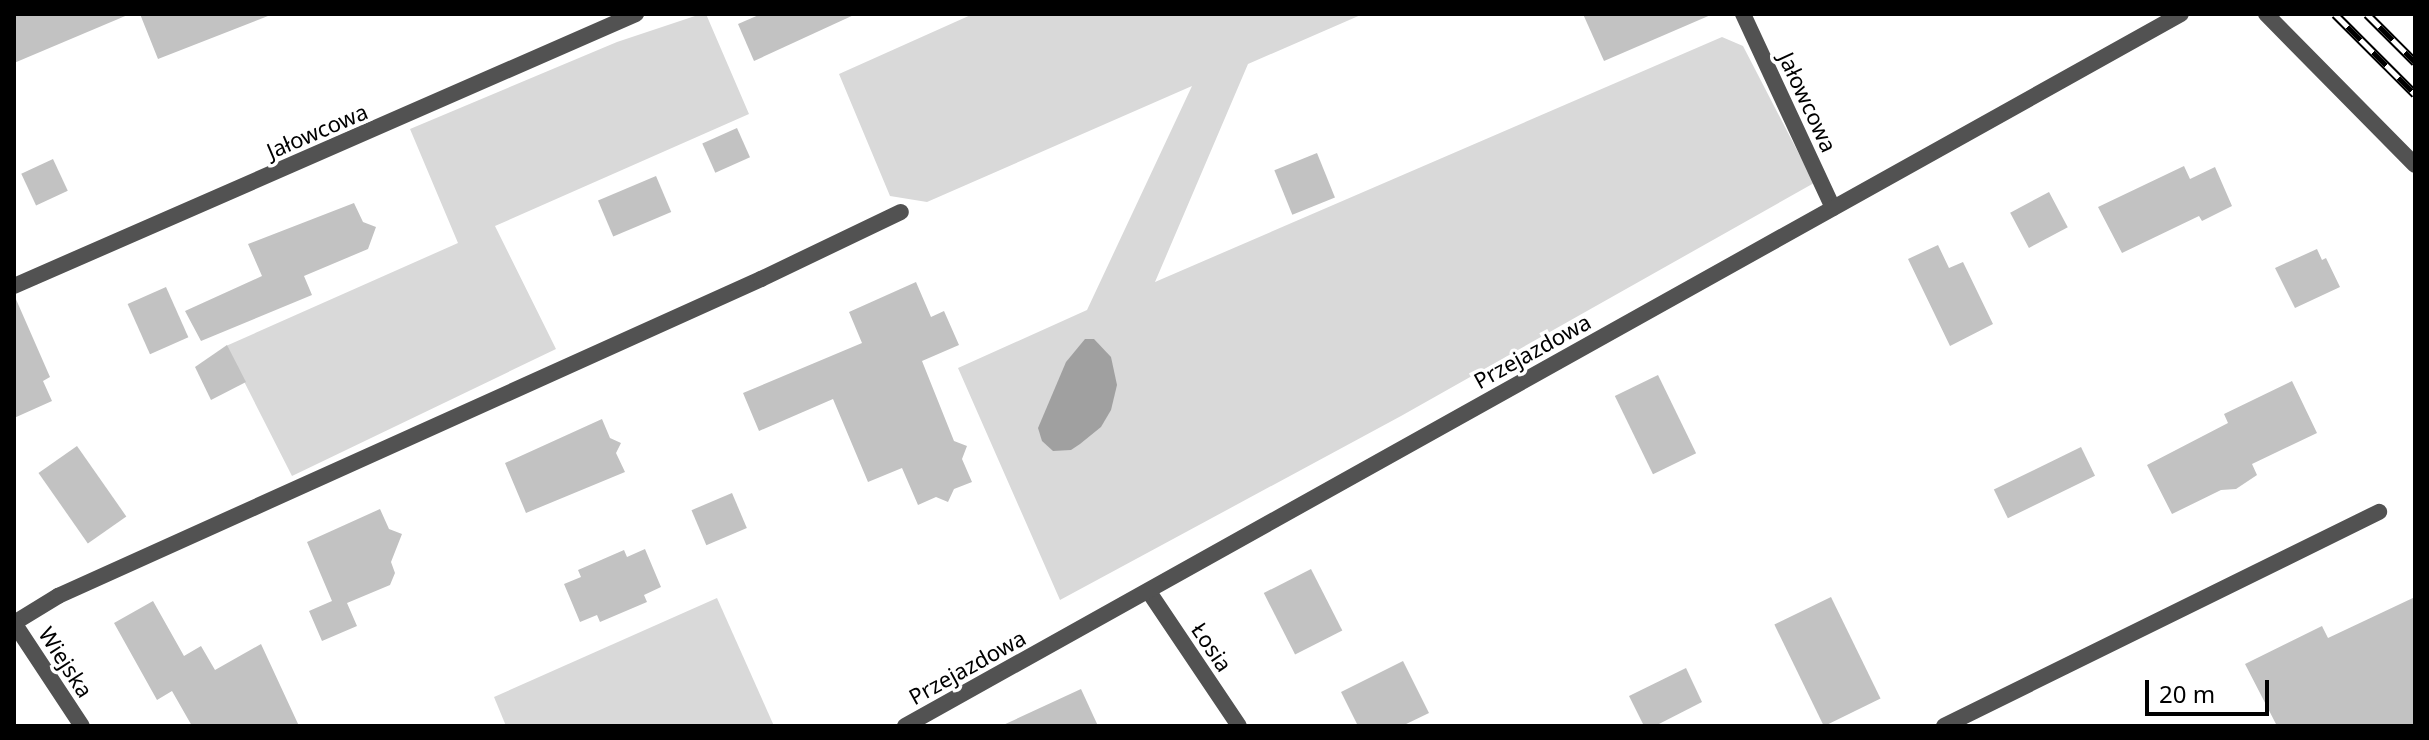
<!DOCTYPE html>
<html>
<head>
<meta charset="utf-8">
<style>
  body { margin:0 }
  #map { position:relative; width:2429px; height:740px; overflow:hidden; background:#fff; font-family:"Noto Sans",sans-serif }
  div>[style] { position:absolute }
  .green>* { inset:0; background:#d9d9d9 }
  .water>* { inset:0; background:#a0a0a0 }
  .building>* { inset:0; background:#c2c2c2; transform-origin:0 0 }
  .service>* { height:16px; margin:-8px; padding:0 8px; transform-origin:8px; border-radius:8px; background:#525252 }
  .minor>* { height:16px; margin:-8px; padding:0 8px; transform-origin:8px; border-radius:8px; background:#525252 }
  .tertiary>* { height:16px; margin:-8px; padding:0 8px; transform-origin:8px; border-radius:8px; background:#525252 }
  .rail>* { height:9px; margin-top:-4.5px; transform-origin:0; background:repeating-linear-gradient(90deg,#fff 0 18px,#000 0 36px); box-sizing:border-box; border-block:2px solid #000 }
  span { translate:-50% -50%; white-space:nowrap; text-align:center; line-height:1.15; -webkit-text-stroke:7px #fff; paint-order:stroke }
  .street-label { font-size:22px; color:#000 }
  .frame { position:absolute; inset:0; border:16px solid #000; pointer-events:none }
  .scale { position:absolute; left:2145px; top:680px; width:124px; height:36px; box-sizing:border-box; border:4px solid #000; border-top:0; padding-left:10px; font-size:24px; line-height:28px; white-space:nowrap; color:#000; -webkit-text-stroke:6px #fff; paint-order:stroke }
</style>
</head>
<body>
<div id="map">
  <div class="green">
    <i style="clip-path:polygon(701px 14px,706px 14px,749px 114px,495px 226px,556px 349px,292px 476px,226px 346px,458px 243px,410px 129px,617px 42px)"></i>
    <i style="clip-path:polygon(973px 14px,1363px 14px,1248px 64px,1155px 282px,1722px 37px,1743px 46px,1814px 183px,1401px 416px,1060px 600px,958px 368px,1087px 310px,1192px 86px,927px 202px,890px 196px,839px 74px)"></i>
    <i style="clip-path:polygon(717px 598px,774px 726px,506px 726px,494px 697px)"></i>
  </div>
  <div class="water">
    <i style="clip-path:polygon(1085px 339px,1094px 339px,1111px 357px,1117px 385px,1111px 410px,1101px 427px,1080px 444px,1071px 450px,1053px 451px,1042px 441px,1038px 428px,1066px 362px)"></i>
  </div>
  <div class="building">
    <i style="clip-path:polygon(14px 14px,130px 14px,14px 63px)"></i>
    <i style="clip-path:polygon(140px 14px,267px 14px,268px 16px,158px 59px)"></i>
    <i style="clip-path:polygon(761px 14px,856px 14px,754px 61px,738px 24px)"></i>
    <i style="clip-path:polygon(1583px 14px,1713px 14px,1604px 61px)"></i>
    <i style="left:737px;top:128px;width:32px;height:38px;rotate:66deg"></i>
    <i style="left:1317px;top:153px;width:48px;height:46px;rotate:68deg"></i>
    <i style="left:53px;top:159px;width:35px;height:35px;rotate:65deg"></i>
    <i style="clip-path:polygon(2184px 166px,2190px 179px,2215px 167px,2232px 206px,2202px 221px,2199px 216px,2122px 253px,2098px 207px)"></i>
    <i style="left:656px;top:176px;width:39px;height:63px;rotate:67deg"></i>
    <i style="left:2049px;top:192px;width:40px;height:44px;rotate:62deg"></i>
    <i style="clip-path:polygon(354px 203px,363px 222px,376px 227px,368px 249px,304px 276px,312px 295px,201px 341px,185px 311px,262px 276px,248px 244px)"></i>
    <i style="clip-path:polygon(1938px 245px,1949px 268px,1963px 262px,1993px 324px,1950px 346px,1908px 259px)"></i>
    <i style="clip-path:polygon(2317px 249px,2322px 260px,2326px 258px,2340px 287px,2295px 308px,2275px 268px)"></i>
    <i style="clip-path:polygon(916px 282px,931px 317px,944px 311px,959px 345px,922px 361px,954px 441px,967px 446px,962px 459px,972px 482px,954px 489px,948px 502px,936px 497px,918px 505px,902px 468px,868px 482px,833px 399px,759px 431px,743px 393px,862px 343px,849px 312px)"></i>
    <i style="left:166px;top:287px;width:55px;height:42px;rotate:66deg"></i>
    <i style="clip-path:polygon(15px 297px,50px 377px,43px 381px,52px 401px,14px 418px)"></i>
    <i style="clip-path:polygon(227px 345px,246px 382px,211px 400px,195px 367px)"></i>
    <i style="left:1658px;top:375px;width:87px;height:48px;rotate:64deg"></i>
    <i style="clip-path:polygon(2292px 381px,2317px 433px,2252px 464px,2257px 475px,2236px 489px,2221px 490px,2172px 514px,2147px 465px,2228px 423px,2224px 414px)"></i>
    <i style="clip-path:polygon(602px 419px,610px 438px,621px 443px,616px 453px,625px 472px,526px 513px,505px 463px)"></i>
    <i style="left:77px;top:446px;width:86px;height:47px;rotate:55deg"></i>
    <i style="left:2081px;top:447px;width:32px;height:97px;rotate:64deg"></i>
    <i style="left:732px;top:493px;width:38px;height:44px;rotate:67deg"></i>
    <i style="clip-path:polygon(380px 509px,389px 529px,402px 534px,391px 562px,395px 573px,390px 585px,347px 603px,357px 626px,322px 641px,309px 611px,332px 601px,307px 542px)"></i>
    <i style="clip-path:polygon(645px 549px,661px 587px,644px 595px,647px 602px,600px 622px,597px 615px,580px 622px,564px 584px,581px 577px,578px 570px,624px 550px,627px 557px)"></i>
    <i style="left:1311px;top:569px;width:69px;height:53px;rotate:63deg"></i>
    <i style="left:1831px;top:597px;width:113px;height:63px;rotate:64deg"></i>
    <i style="clip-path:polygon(2415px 597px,2415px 726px,2277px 726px,2245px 664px,2322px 626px,2328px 638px)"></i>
    <i style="clip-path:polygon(153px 601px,184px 656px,201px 646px,215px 670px,261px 644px,299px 726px,192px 726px,172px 691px,157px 700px,114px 623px)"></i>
    <i style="clip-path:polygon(1403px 661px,1429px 713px,1402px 726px,1358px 726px,1341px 692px)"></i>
    <i style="clip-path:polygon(1686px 668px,1702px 702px,1655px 726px,1644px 726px,1629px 696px)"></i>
    <i style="clip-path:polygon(1081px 689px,1098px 726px,1001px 726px)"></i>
  </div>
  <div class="service">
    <i style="left:2266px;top:14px;width:212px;rotate:45.4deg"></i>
    <i style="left:14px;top:623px;width:52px;rotate:-31.5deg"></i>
    <i style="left:58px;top:596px;width:771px;rotate:-24.27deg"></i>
    <i style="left:761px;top:279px;width:155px;rotate:-25.6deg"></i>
    <i style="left:1944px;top:726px;width:485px;rotate:-26.2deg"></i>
  </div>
  <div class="minor">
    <i style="left:1743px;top:14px;width:214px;rotate:65.1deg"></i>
    <i style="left:14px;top:286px;width:679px;rotate:-23.62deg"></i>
    <i style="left:1149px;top:592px;width:161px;rotate:56.1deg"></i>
  </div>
  <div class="tertiary">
    <i style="left:14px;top:623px;width:123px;rotate:56.6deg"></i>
    <i style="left:905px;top:726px;width:1461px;rotate:-29.16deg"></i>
  </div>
  <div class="rail">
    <i style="left:2335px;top:14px;width:113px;rotate:45deg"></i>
    <i style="left:2367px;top:14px;width:68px;rotate:45deg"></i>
  </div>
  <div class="street-label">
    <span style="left:1808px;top:102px;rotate:65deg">Jałowcowa</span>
    <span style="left:317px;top:131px;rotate:-23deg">Jałowcowa</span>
    <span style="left:1532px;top:351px;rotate:-29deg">Przejazdowa</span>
    <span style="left:1212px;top:647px;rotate:56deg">Łosia</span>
    <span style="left:66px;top:662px;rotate:57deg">Wiejska</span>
    <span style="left:967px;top:667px;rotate:-29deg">Przejazdowa</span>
  </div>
  <div class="frame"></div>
  <div class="scale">20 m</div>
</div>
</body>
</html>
